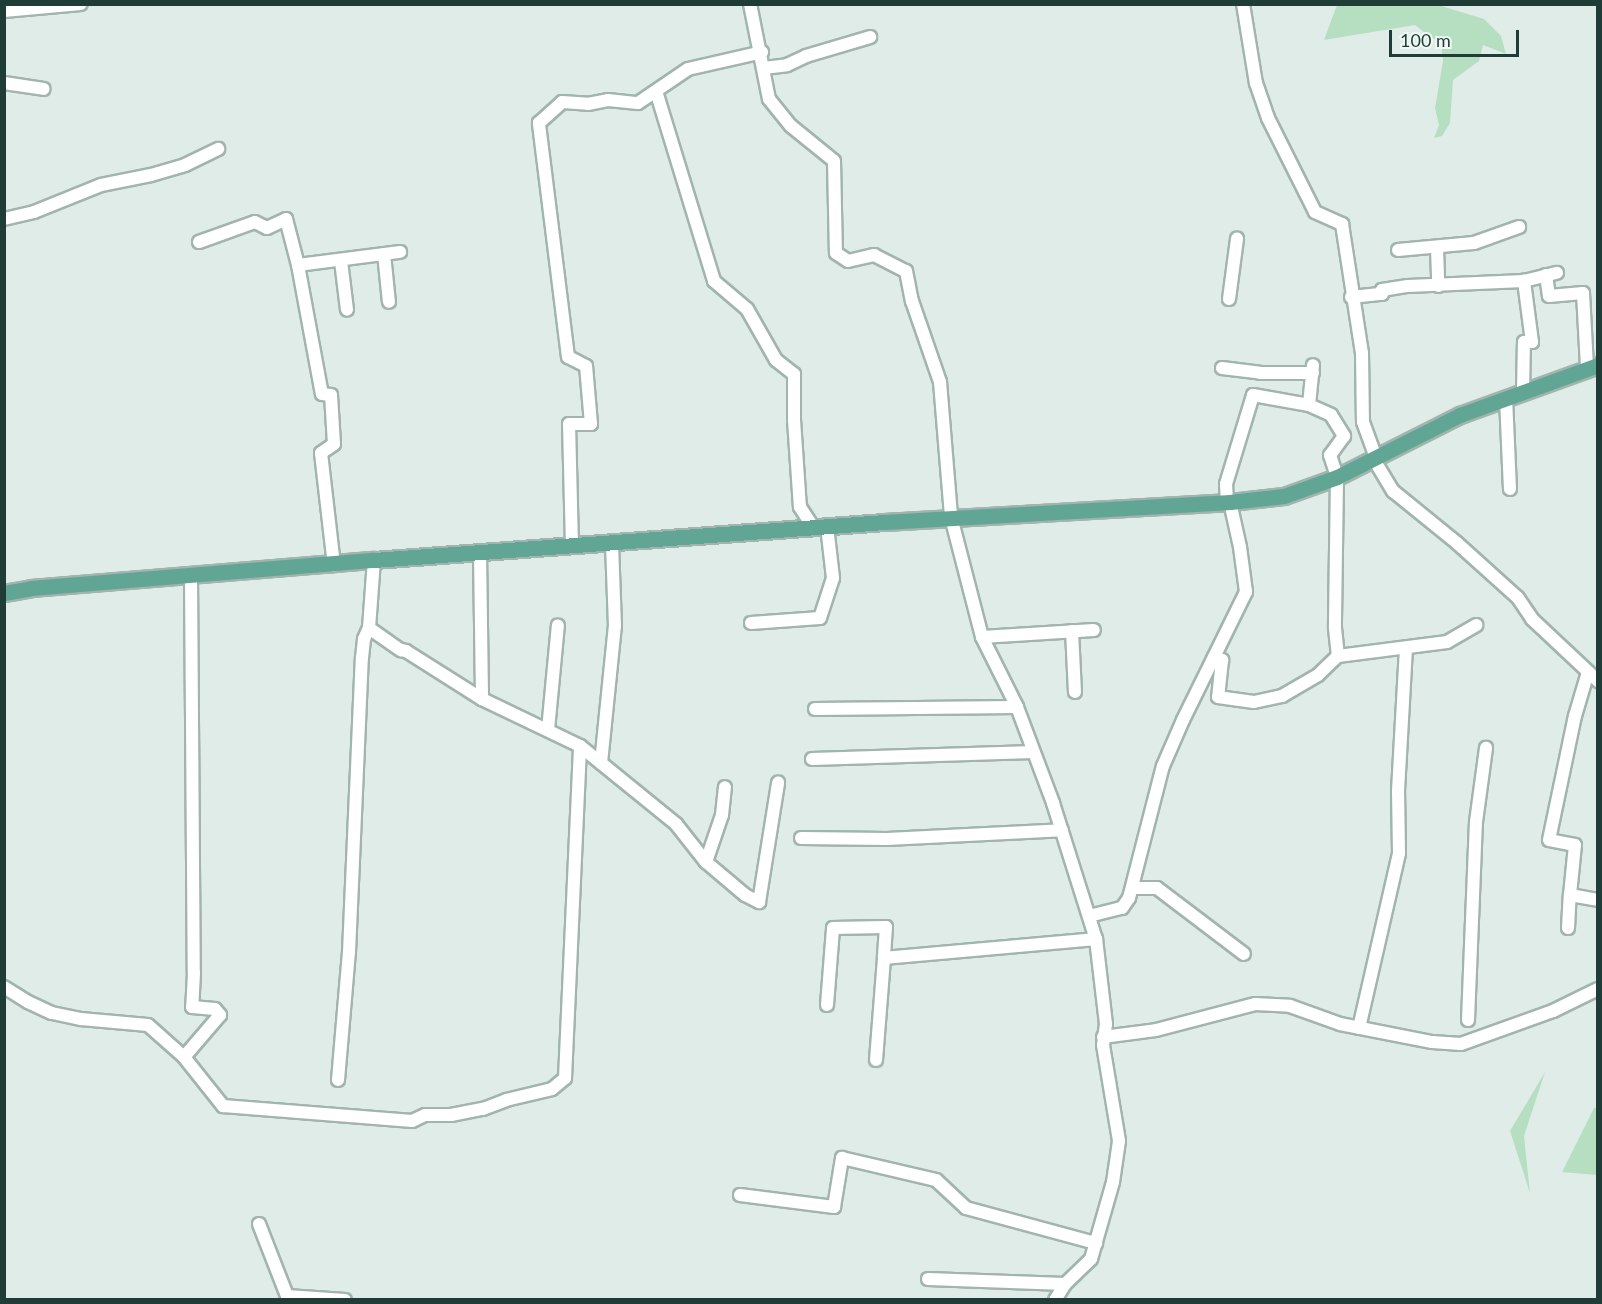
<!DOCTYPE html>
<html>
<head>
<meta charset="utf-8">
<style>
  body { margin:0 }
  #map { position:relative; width:1602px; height:1304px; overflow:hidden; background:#dfece7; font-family:Lato,sans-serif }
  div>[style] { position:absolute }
  .green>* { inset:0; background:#b6dfc2 }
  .roads { filter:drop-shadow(2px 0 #a2b4ae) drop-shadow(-2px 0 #a2b4ae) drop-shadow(0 2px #a2b4ae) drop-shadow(0 -2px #a2b4ae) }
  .minor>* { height:12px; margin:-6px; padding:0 6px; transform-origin:6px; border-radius:6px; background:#fff }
  .major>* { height:15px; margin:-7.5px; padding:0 7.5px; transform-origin:7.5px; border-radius:7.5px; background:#61a595 }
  span { translate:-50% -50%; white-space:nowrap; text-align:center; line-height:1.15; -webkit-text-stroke:4.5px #f0f8f4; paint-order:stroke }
  .frame { position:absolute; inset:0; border:6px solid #1f3d36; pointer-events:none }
  .scale { position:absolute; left:1389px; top:30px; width:130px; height:27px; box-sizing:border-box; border:3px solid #1f3d36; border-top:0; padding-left:8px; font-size:18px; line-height:21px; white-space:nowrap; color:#1f3d36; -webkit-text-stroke:4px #f0f8f4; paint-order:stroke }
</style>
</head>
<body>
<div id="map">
  <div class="green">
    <i style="clip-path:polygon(1337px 5px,1438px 5px,1484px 19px,1501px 36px,1506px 54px,1483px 45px,1479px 61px,1453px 80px,1450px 123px,1442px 136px,1434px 138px,1439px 125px,1435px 108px,1443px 61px,1441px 42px,1430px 37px,1415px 25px,1324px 40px)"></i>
    <i style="clip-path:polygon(1545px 1072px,1524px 1136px,1530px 1193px,1510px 1131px)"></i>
    <i style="clip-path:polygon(1594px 1108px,1597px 1108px,1597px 1175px,1562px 1172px)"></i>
  </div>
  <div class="roads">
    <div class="minor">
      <i style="left:750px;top:4px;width:97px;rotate:78.7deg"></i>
      <i style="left:769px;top:99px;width:35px;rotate:51deg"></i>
      <i style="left:791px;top:126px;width:55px;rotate:39.1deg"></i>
      <i style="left:834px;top:161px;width:92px;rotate:88.8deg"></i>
      <i style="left:836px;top:253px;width:14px;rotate:34deg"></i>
      <i style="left:848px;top:261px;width:27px;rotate:-13deg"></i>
      <i style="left:874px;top:255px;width:36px;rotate:27deg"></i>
      <i style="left:906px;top:271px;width:31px;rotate:79deg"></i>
      <i style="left:912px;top:301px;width:86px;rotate:70.9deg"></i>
      <i style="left:940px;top:382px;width:135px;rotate:85.3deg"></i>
      <i style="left:951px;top:517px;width:124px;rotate:75.5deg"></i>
      <i style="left:982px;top:637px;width:78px;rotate:63.4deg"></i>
      <i style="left:1017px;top:707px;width:103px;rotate:69.4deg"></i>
      <i style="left:1053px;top:803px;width:143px;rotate:72.5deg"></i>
      <i style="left:1096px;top:939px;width:86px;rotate:83.3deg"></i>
      <i style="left:1106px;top:1024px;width:21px;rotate:98deg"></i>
      <i style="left:1103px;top:1045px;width:97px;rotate:80.5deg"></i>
      <i style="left:1119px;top:1141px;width:41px;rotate:98.3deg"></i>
      <i style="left:1113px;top:1182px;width:80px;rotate:105.9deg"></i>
      <i style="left:1091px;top:1259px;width:36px;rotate:136deg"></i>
      <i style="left:1065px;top:1284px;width:19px;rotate:122deg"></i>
      <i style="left:1243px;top:4px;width:80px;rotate:80.7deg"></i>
      <i style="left:1256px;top:83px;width:37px;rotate:71deg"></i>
      <i style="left:1268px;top:118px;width:105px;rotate:63.4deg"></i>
      <i style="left:1315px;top:212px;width:30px;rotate:24deg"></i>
      <i style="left:1342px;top:224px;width:131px;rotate:81.2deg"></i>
      <i style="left:1362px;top:353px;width:69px;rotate:89.2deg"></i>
      <i style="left:1363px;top:422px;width:37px;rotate:70deg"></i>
      <i style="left:4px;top:11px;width:77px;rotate:-5.2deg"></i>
      <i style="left:764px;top:68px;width:23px;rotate:-7deg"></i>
      <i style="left:787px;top:65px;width:21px;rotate:-25deg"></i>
      <i style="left:806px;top:56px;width:67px;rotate:-16.5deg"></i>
      <i style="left:4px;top:83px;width:40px;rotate:8.5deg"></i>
      <i style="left:656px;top:91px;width:199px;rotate:73deg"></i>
      <i style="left:714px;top:281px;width:43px;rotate:40.3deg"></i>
      <i style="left:747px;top:309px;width:59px;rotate:60.4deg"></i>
      <i style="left:776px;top:360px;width:23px;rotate:38deg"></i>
      <i style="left:794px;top:374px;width:46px;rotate:90deg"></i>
      <i style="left:794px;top:420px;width:87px;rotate:86.1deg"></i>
      <i style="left:800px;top:507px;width:24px;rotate:57deg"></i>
      <i style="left:4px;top:219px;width:31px;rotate:-13deg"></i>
      <i style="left:34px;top:212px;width:72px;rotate:-21.9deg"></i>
      <i style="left:101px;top:185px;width:51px;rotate:-11.3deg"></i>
      <i style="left:151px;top:175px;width:35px;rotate:-16deg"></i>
      <i style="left:185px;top:165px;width:37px;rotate:-26deg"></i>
      <i style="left:199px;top:242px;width:59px;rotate:-19.7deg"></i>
      <i style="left:255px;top:222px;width:13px;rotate:27deg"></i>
      <i style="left:267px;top:228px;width:21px;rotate:-25deg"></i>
      <i style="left:286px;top:219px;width:48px;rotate:75.4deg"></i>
      <i style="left:298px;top:265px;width:131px;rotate:79.5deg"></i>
      <i style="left:322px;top:394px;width:9px;rotate:6deg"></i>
      <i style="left:331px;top:395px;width:49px;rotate:86.5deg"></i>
      <i style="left:334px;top:444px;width:16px;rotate:145deg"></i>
      <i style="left:321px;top:453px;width:113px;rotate:83.4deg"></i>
      <i style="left:1437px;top:248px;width:38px;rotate:88deg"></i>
      <i style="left:1398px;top:250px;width:76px;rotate:-5.3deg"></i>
      <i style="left:1474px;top:243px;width:48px;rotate:-19.6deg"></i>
      <i style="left:384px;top:254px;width:48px;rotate:84.1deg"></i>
      <i style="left:341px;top:261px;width:49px;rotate:83deg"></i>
      <i style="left:298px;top:265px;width:103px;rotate:-7.3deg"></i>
      <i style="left:1546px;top:275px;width:21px;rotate:82deg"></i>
      <i style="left:1549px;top:296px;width:34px;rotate:-5deg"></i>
      <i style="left:1583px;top:293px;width:75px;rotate:86.9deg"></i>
      <i style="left:1351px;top:297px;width:31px;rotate:-6deg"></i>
      <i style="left:1382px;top:294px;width:4px;rotate:-90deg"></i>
      <i style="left:1382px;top:290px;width:26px;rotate:-9deg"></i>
      <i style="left:1408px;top:286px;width:116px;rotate:-2.5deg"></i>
      <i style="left:1524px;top:281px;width:34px;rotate:-14deg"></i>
      <i style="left:1229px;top:299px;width:61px;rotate:-82.4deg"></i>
      <i style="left:1222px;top:368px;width:38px;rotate:7deg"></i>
      <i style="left:1260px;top:373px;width:53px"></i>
      <i style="left:1523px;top:392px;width:50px;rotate:-88.9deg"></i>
      <i style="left:1524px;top:342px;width:8px"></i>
      <i style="left:1532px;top:342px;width:62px;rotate:-97.5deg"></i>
      <i style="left:1506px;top:398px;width:91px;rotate:87.5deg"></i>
      <i style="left:1309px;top:405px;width:24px;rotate:24deg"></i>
      <i style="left:1331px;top:415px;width:25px;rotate:58deg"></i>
      <i style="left:1344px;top:436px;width:24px;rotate:126deg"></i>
      <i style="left:1330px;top:455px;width:23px;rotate:72deg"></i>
      <i style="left:1337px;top:477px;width:151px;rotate:90.8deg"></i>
      <i style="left:1335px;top:628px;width:28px;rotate:84deg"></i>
      <i style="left:1373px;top:458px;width:39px;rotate:59deg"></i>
      <i style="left:1393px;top:491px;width:82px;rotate:39.1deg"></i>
      <i style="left:1457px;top:543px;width:82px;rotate:42deg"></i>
      <i style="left:1518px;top:598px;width:25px;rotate:56deg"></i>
      <i style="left:1532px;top:619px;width:91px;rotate:43.2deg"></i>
      <i style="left:1227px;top:503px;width:19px;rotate:-93deg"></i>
      <i style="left:1226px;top:484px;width:93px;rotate:-73.1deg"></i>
      <i style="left:1253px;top:395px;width:57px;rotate:10.1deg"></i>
      <i style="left:1309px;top:405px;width:40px;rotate:-84.3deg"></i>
      <i style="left:572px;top:546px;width:122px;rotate:-91.4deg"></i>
      <i style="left:569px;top:424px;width:22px"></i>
      <i style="left:591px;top:424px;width:58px;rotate:-94.9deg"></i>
      <i style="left:586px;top:366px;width:20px;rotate:-153deg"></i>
      <i style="left:568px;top:357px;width:236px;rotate:-97.1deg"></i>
      <i style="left:539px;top:123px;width:31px;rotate:-42deg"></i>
      <i style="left:562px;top:102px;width:26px;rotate:4deg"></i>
      <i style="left:588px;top:104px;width:20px;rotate:-11deg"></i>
      <i style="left:608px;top:100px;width:30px;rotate:6deg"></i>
      <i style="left:638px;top:103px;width:60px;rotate:-34.2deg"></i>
      <i style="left:688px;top:69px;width:76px;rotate:-12.9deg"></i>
      <i style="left:480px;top:553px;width:146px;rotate:89.2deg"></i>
      <i style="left:191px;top:576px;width:397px;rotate:89.6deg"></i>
      <i style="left:194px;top:973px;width:34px;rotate:93deg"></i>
      <i style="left:192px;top:1007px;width:23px;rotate:5deg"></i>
      <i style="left:215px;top:1009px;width:8px;rotate:50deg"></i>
      <i style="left:220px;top:1015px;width:55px;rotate:130.6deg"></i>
      <i style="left:184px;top:1057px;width:63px;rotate:51.5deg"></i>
      <i style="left:223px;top:1106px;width:190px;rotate:4.5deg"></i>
      <i style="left:412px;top:1121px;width:14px;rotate:-25deg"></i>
      <i style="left:425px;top:1115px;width:26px"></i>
      <i style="left:451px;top:1115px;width:33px;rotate:-11deg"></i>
      <i style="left:483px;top:1109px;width:25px;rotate:-21deg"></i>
      <i style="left:506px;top:1100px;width:47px;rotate:-13.4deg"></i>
      <i style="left:552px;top:1089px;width:17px;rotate:-40deg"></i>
      <i style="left:565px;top:1078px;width:332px;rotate:-87.4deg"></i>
      <i style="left:751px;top:623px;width:69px;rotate:-4.1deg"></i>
      <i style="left:820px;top:618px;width:42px;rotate:-72deg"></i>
      <i style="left:833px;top:578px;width:52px;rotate:-96.6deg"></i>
      <i style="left:369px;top:628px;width:39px;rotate:35deg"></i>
      <i style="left:401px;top:650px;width:5px;rotate:11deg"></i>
      <i style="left:406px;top:651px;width:90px;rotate:32.3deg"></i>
      <i style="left:482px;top:699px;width:109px;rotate:25.6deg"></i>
      <i style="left:580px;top:746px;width:124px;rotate:39.1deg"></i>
      <i style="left:676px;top:824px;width:48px;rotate:51.7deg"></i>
      <i style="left:706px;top:862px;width:51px;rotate:40.2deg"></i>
      <i style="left:745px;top:895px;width:16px;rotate:27deg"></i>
      <i style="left:759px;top:902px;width:121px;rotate:-80.9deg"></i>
      <i style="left:1072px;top:631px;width:61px;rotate:87.2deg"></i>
      <i style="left:982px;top:637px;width:112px;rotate:-3.6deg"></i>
      <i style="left:1214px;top:657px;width:9px;rotate:21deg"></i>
      <i style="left:1222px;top:660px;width:37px;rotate:96deg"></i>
      <i style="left:1218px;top:697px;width:36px;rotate:8deg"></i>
      <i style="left:1254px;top:702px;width:29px;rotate:-12deg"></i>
      <i style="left:1282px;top:696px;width:42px;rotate:-30.3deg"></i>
      <i style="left:1318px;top:675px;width:28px;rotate:-44deg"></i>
      <i style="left:1338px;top:656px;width:110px;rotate:-7.3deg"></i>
      <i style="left:1447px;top:642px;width:34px;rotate:-30deg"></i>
      <i style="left:815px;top:709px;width:202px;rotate:-0.6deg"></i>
      <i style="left:548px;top:730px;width:105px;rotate:-84.6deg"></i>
      <i style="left:812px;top:759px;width:221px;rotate:-1.8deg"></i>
      <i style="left:601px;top:763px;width:138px;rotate:-84.2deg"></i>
      <i style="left:615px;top:626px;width:83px;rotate:-92.1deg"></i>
      <i style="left:801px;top:838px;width:86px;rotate:0.7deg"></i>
      <i style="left:887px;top:839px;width:175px;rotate:-2.9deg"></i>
      <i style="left:706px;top:862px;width:50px;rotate:-71.2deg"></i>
      <i style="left:722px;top:815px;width:28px;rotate:-84deg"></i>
      <i style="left:1133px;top:888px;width:24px"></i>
      <i style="left:1157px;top:888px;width:109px;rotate:37.2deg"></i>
      <i style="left:1570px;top:895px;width:50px;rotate:-84.3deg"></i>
      <i style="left:1575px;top:845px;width:26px;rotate:-169deg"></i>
      <i style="left:1549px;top:840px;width:127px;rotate:-78.2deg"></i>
      <i style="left:1575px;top:716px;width:46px;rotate:-73.5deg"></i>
      <i style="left:1089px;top:916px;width:34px;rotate:-14deg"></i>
      <i style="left:1122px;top:908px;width:12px;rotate:-55deg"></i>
      <i style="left:1129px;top:898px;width:136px;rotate:-75.6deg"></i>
      <i style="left:1163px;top:766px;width:50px;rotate:-66.5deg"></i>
      <i style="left:1183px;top:720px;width:143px;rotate:-63.8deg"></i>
      <i style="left:1246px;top:592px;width:45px;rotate:-97.6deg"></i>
      <i style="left:1240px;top:547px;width:46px;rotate:-102.5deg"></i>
      <i style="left:1568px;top:928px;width:33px;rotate:-87deg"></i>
      <i style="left:1570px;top:895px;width:28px;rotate:10deg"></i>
      <i style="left:4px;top:987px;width:28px;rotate:32deg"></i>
      <i style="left:28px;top:1002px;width:26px;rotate:25deg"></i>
      <i style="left:52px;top:1013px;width:30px;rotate:12deg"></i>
      <i style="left:81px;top:1019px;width:67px;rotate:5.1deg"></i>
      <i style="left:148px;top:1025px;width:48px;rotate:41.6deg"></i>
      <i style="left:827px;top:1005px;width:77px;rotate:-85.5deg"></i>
      <i style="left:833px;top:928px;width:53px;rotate:-1.1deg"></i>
      <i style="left:886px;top:927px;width:31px;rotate:94deg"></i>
      <i style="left:884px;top:958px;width:213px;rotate:-5.1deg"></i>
      <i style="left:1468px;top:1020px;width:198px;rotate:-87.7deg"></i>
      <i style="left:1476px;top:822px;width:75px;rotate:-82.3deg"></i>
      <i style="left:1359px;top:1028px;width:180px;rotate:-77.1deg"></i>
      <i style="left:1399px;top:853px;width:62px;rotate:-90.9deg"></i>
      <i style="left:1398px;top:791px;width:142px;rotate:-86.8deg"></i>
      <i style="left:1103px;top:1037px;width:53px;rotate:-7.5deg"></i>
      <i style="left:1156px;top:1030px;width:102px;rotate:-14.7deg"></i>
      <i style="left:1255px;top:1004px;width:35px;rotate:3deg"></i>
      <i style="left:1290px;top:1006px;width:53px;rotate:19.8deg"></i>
      <i style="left:1340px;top:1024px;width:94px;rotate:11.1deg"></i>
      <i style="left:1432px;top:1042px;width:29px;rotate:4deg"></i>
      <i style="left:1461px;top:1044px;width:98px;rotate:-19.7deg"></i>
      <i style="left:1553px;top:1011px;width:50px;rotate:-26.1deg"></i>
      <i style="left:876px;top:1060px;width:102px;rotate:-85.5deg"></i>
      <i style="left:338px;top:1080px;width:128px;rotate:-85.1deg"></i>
      <i style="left:349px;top:952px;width:294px;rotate:-87.5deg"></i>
      <i style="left:362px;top:658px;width:19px;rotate:-84deg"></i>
      <i style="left:364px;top:639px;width:12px;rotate:-66deg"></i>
      <i style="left:369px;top:628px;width:68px;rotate:-85.8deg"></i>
      <i style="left:740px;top:1195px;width:95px;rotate:7.3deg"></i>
      <i style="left:834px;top:1207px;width:50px;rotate:-80.7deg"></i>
      <i style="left:842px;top:1158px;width:97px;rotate:13.2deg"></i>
      <i style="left:936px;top:1180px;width:41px;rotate:43deg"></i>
      <i style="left:966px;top:1208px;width:135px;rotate:15.1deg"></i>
      <i style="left:259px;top:1224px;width:77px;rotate:68.7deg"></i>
      <i style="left:287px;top:1296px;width:58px;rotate:3.9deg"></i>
      <i style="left:928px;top:1279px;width:137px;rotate:2.1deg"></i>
    </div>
    <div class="major">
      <i style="left:4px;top:593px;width:27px;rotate:-10deg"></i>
      <i style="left:31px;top:588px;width:344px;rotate:-4.7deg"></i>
      <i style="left:374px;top:560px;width:511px;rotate:-4.26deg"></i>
      <i style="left:884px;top:522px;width:347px;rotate:-3.3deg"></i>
      <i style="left:1230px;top:502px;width:54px;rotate:-6.3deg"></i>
      <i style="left:1284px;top:496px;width:56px;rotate:-19.7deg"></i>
      <i style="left:1337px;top:477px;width:138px;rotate:-26.8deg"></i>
      <i style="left:1460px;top:415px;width:147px;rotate:-19.9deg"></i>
    </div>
  </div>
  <div class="frame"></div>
  <div class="scale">100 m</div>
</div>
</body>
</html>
